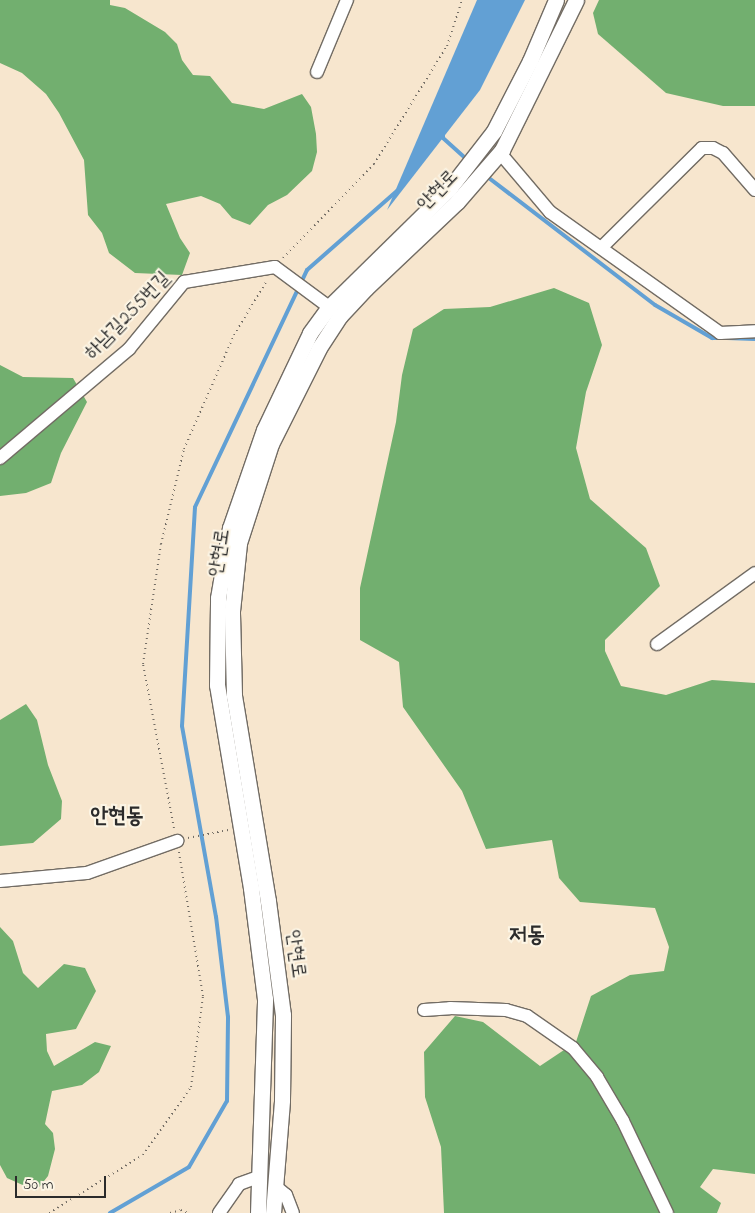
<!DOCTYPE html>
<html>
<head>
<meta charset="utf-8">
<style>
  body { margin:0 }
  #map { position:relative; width:755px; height:1213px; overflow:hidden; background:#f7e6ce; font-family:"Indie Flower","Poor Story",sans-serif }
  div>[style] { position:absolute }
  .forest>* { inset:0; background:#72af6f }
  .water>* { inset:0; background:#62a0d4 }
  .stream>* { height:4px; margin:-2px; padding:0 2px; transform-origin:2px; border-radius:2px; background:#62a0d4 }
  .path>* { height:2px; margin-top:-1px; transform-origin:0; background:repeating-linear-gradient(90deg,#726c64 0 1px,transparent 0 5px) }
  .roads { filter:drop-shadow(1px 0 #726c64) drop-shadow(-1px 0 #726c64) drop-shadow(0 1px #726c64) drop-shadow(0 -1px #726c64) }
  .minor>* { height:12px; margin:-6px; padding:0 6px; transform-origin:6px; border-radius:6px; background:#fff }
  .tertiary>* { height:15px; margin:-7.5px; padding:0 7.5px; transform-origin:7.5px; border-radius:7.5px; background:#fff }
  span { translate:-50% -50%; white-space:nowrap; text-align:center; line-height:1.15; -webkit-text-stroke:4px #fcf5e5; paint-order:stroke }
  .street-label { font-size:20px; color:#2b2b2b }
  .quarter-label { font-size:22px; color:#2b2b2b; font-weight:700 }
  .scale { position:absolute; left:15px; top:1176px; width:91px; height:22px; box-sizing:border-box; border:2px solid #2b2b2b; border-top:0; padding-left:6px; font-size:15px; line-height:18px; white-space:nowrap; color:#2b2b2b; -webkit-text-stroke:4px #fcf5e5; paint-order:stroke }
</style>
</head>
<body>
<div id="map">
  <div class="forest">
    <i style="clip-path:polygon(0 0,110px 0,110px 5px,125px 8px,165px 32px,177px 44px,182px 60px,193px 75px,210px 76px,232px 103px,264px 109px,302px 94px,311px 107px,316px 134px,317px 152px,312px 171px,287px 195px,268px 205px,250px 225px,232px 218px,220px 204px,201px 196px,166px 204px,180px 238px,190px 253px,182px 275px,135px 273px,109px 253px,102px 233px,88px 215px,84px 160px,59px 113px,46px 94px,22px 73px,0 63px)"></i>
    <i style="clip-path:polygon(599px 0,755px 0,755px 106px,723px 106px,666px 93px,598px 34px,593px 13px)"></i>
    <i style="clip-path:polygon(554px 288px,589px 303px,602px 345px,586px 392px,576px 448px,590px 499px,646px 548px,660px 586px,605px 640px,605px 651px,621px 686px,666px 695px,712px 680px,755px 683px,755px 1174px,713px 1169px,700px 1187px,721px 1203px,717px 1213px,444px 1213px,441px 1147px,425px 1097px,424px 1052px,455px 1016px,483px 1022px,540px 1066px,576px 1042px,591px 996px,630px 975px,664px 971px,669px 947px,655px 908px,580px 902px,559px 878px,552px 840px,486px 849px,462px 791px,403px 707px,399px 662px,360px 640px,360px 588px,396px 422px,402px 375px,413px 329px,444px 309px,490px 307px)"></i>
    <i style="clip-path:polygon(0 365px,23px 377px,73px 378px,87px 402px,61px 453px,51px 483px,26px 493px,0 496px)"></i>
    <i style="clip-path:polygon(26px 704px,37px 720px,48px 765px,62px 801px,61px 819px,33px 843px,0 846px,0 720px)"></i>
    <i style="clip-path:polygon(0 927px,13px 941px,23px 973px,38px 988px,64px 964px,85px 968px,96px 991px,76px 1029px,46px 1034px,47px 1051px,54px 1066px,95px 1042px,111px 1046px,99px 1072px,82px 1085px,52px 1091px,45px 1124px,53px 1133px,55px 1149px,48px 1176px,36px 1191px,7px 1178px,0 1165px)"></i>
  </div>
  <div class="water">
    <i style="clip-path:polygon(477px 0,525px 0,480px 90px,387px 210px)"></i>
  </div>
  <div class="stream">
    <i style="left:443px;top:134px;width:4px;rotate:90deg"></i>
    <i style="left:443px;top:138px;width:31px;rotate:42deg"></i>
    <i style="left:485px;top:175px;width:214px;rotate:37.4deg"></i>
    <i style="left:655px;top:305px;width:66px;rotate:30.1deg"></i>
    <i style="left:712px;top:338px;width:8px"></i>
    <i style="left:727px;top:338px;width:28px;rotate:2deg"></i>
    <i style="left:110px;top:1213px;width:91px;rotate:-30.2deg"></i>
    <i style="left:189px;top:1167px;width:76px;rotate:-60.1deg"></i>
    <i style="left:227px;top:1101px;width:84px;rotate:-89.3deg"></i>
    <i style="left:228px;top:1017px;width:101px;rotate:-96.8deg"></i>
    <i style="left:216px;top:917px;width:194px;rotate:-100.1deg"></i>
    <i style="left:182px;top:726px;width:219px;rotate:-86.6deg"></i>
    <i style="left:195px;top:507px;width:262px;rotate:-64.7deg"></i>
    <i style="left:307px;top:270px;width:120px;rotate:-41.3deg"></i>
  </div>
  <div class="path">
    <i style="left:283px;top:258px;width:131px;rotate:-45.9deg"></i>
    <i style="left:374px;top:164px;width:139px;rotate:-58.3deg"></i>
    <i style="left:447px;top:46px;width:48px;rotate:-71.9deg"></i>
    <i style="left:174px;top:828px;width:167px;rotate:-100.7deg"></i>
    <i style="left:143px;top:664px;width:121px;rotate:-81.5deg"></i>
    <i style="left:161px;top:544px;width:98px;rotate:-76.4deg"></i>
    <i style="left:184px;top:449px;width:124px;rotate:-66.3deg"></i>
    <i style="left:234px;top:335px;width:62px;rotate:-58.9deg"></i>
    <i style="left:188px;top:838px;width:41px;rotate:-11.3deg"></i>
    <i style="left:49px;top:1213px;width:110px;rotate:-31.7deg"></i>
    <i style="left:143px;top:1155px;width:83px;rotate:-54.8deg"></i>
    <i style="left:191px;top:1087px;width:92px;rotate:-82.5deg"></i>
    <i style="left:203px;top:996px;width:146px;rotate:-99.5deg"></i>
    <i style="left:170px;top:1213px;width:11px;rotate:-15deg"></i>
    <i style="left:181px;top:1210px;width:8px;rotate:23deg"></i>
  </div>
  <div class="roads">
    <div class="minor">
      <i style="left:317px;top:72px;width:78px;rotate:-67.4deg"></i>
      <i style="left:500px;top:153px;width:77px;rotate:49.7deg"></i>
      <i style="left:550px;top:212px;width:209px;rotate:35.4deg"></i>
      <i style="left:720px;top:333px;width:35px;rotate:-3deg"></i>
      <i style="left:601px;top:248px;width:142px;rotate:-44.7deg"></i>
      <i style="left:702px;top:148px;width:11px"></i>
      <i style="left:713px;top:148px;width:11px;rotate:27deg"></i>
      <i style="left:723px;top:153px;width:49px;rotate:49.1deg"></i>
      <i style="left:0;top:458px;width:169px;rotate:-40.2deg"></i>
      <i style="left:129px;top:349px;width:87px;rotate:-50.6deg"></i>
      <i style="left:184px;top:282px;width:92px;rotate:-9.4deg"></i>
      <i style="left:275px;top:267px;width:67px;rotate:36.5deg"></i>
      <i style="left:657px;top:644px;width:121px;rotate:-35.9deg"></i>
      <i style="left:0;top:881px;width:87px;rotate:-5.3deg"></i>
      <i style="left:87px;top:873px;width:96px;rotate:-19.6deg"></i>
      <i style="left:424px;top:1010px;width:26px;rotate:-4deg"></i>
      <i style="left:450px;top:1008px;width:56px;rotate:2deg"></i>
      <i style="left:506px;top:1010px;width:22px;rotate:16deg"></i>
      <i style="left:527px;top:1016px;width:56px;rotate:34.8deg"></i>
      <i style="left:573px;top:1048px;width:38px;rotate:50deg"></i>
      <i style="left:597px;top:1077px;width:51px;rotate:59.4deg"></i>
      <i style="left:623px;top:1121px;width:102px;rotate:64.4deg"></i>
      <i style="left:275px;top:1186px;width:14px;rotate:39deg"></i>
      <i style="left:286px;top:1195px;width:19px;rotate:69deg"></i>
      <i style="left:219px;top:1213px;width:35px;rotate:-55deg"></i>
      <i style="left:239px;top:1184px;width:23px;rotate:-20deg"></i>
    </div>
    <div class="tertiary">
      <i style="left:258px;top:1213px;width:214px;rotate:-88.1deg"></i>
      <i style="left:265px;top:999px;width:112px;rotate:-97.2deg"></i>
      <i style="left:251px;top:888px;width:206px;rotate:-99.5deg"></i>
      <i style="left:217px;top:685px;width:87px;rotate:-89.3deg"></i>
      <i style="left:218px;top:598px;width:71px;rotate:-80.3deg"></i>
      <i style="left:230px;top:528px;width:104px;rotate:-70.9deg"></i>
      <i style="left:264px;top:430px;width:107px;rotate:-64.6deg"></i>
      <i style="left:310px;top:333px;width:32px;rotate:-54deg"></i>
      <i style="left:329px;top:307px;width:168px;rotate:-44.5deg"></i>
      <i style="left:449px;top:189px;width:73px;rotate:-52.2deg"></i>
      <i style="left:494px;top:131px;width:79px;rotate:-62.8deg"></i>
      <i style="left:530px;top:61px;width:66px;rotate:-66.9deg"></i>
      <i style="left:273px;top:1213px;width:113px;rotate:-85.4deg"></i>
      <i style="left:282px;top:1100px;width:85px;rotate:-89.3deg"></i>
      <i style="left:283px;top:1015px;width:115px;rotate:-97.5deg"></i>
      <i style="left:268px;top:901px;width:209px;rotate:-99.4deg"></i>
      <i style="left:234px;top:695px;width:84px;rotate:-91.4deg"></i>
      <i style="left:232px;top:611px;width:68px;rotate:-84.1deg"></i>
      <i style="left:239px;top:543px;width:104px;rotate:-72.1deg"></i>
      <i style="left:271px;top:444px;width:107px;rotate:-63.4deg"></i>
      <i style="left:319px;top:348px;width:38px;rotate:-57deg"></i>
      <i style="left:340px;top:316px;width:38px;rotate:-47deg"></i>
      <i style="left:366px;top:288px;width:125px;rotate:-43.4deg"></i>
      <i style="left:457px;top:202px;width:69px;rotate:-49.1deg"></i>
      <i style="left:502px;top:150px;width:167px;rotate:-63.7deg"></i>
    </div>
  </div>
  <div class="street-label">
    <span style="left:438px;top:191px;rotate:-46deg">안현로</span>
    <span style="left:128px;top:316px;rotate:-46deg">하남길255번길</span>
    <span style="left:220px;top:553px;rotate:-81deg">안현로</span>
    <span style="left:295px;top:954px;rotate:82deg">안현로</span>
  </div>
  <div class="quarter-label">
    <span style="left:117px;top:818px">안현동</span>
    <span style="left:527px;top:937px">저동</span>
  </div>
  <div class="scale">50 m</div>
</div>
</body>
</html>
